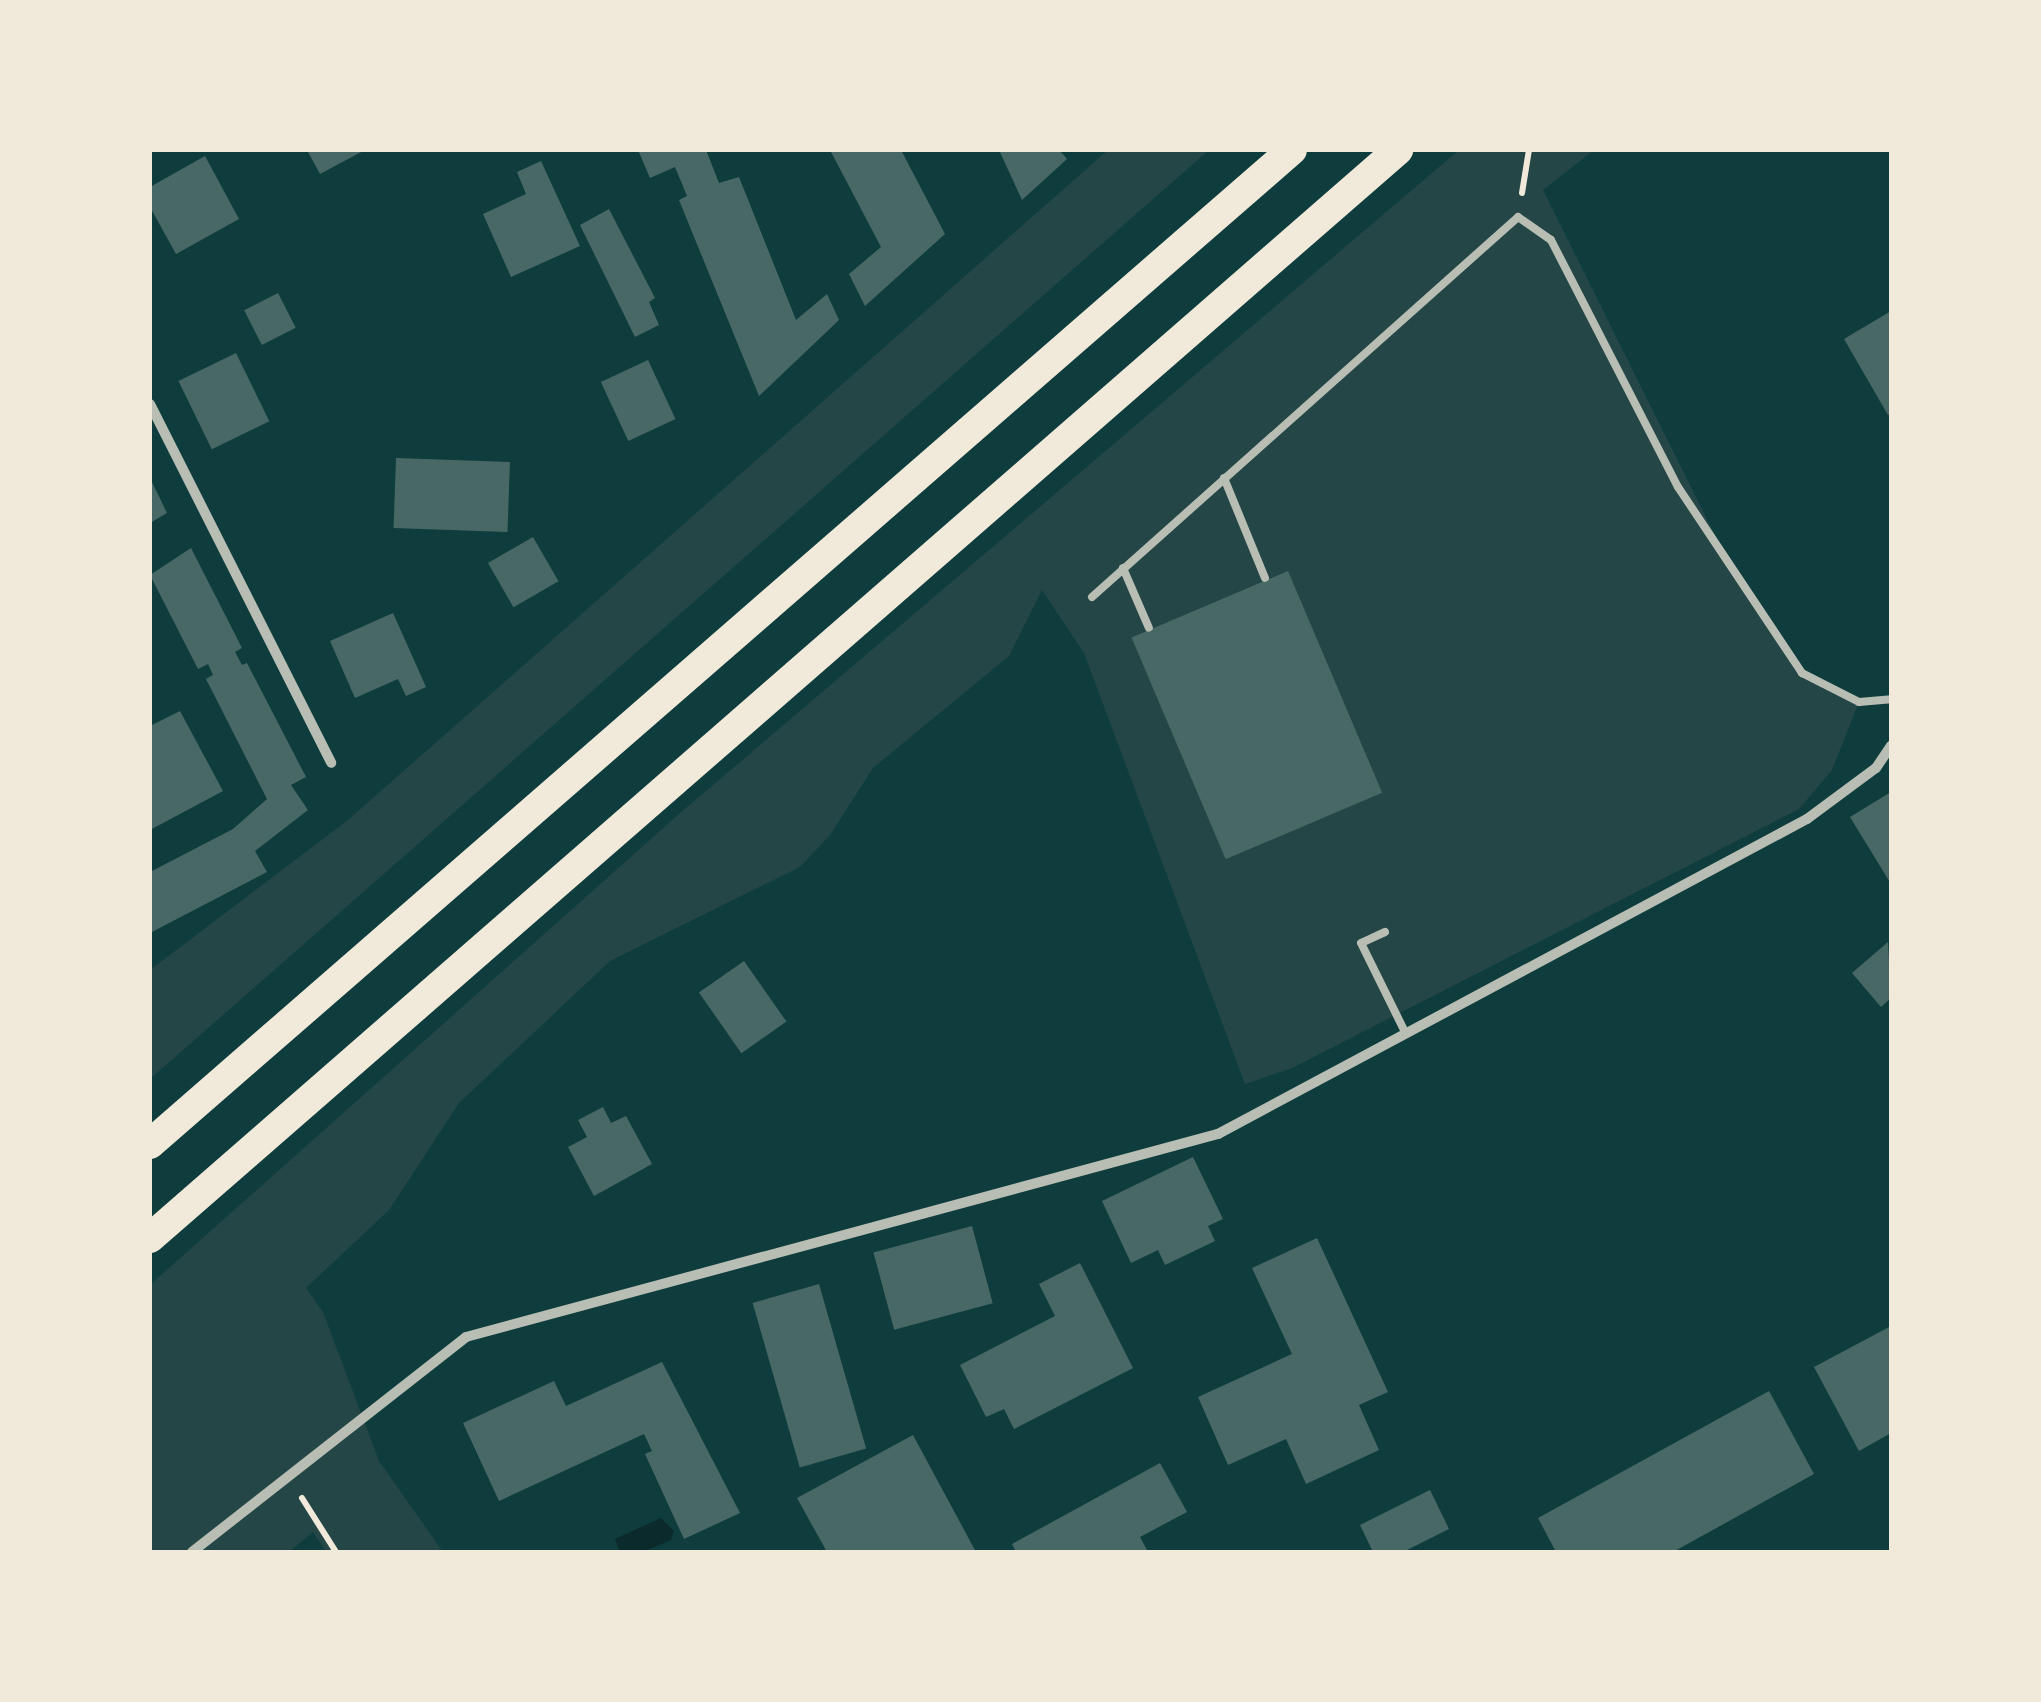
<!DOCTYPE html>
<html>
<head>
<meta charset="utf-8">
<style>
  body { margin:0 }
  #map { position:relative; width:2041px; height:1702px; overflow:hidden; background:#0f3d3e; font-family:"Source Sans 3",sans-serif }
  div>[style] { position:absolute }
  .green>* { inset:0; background:#244646 }
  .water>* { inset:0; background:#0a2a2b }
  .building>* { inset:0; background:#486865; transform-origin:0 0 }
  .path>* { height:6px; margin:-3px; padding:0 3px; transform-origin:3px; border-radius:3px; background:#f1e9da }
  .service>* { height:8px; margin:-4px; padding:0 4px; transform-origin:4px; border-radius:4px; background:#b8beb3 }
  .minor>* { height:10px; margin:-5px; padding:0 5px; transform-origin:5px; border-radius:5px; background:#b8beb3 }
  .motorway>* { height:30px; margin:-15px; padding:0 15px; transform-origin:15px; border-radius:15px; background:#f1e9da }
  span { translate:-50% -50%; white-space:nowrap; text-align:center; line-height:1.15; -webkit-text-stroke:10px #f1e9da; paint-order:stroke }
  .frame { position:absolute; inset:0; border:152px solid #f1e9da; pointer-events:none }
</style>
</head>
<body>
<div id="map">
  <div class="green">
    <i style="clip-path:polygon(1108px 150px,1209px 150px,150px 1079px,150px 970px,348px 820px)"></i>
    <i style="clip-path:polygon(1459px 150px,1594px 150px,1543px 190px,1726px 557px,1802px 673px,1859px 702px,1832px 770px,1799px 809px,1292px 1068px,1245px 1084px,1084px 653px,1042px 590px,1009px 656px,873px 768px,830px 835px,800px 867px,610px 961px,459px 1103px,389px 1210px,306px 1288px,323px 1312px,379px 1461px,443px 1552px,326px 1552px,313px 1532px,289px 1552px,150px 1552px,150px 1285px,679px 814px)"></i>
  </div>
  <div class="water">
    <i style="clip-path:polygon(661px 1518px,674px 1531px,671px 1540px,643px 1552px,620px 1552px,615px 1539px)"></i>
  </div>
  <div class="building">
    <i style="clip-path:polygon(307px 150px,365px 150px,320px 174px)"></i>
    <i style="clip-path:polygon(638px 150px,706px 150px,719px 183px,739px 177px,796px 320px,827px 294px,839px 320px,759px 396px,679px 200px,687px 196px,675px 167px,650px 178px)"></i>
    <i style="clip-path:polygon(830px 150px,901px 150px,945px 234px,865px 306px,849px 274px,881px 247px)"></i>
    <i style="clip-path:polygon(999px 150px,1059px 150px,1067px 159px,1022px 200px)"></i>
    <i style="clip-path:polygon(205px 156px,239px 219px,176px 254px,150px 207px,150px 187px)"></i>
    <i style="clip-path:polygon(541px 161px,580px 246px,511px 277px,483px 214px,526px 194px,517px 172px)"></i>
    <i style="clip-path:polygon(609px 209px,655px 298px,649px 302px,659px 325px,635px 337px,580px 225px)"></i>
    <i style="left:278px;top:293px;width:39px;height:38px;rotate:63deg"></i>
    <i style="clip-path:polygon(1891px 311px,1891px 413px,1888px 415px,1844px 339px)"></i>
    <i style="left:236px;top:353px;width:76px;height:64px;rotate:64deg"></i>
    <i style="left:648px;top:360px;width:65px;height:52px;rotate:65deg"></i>
    <i style="left:396px;top:458px;width:114px;height:70px;rotate:2deg"></i>
    <i style="clip-path:polygon(150px 478px,167px 513px,150px 523px)"></i>
    <i style="left:533px;top:537px;width:51px;height:52px;rotate:60deg"></i>
    <i style="clip-path:polygon(191px 548px,242px 648px,235px 652px,242px 665px,247px 663px,306px 777px,291px 785px,308px 810px,255px 851px,267px 872px,150px 933px,150px 872px,233px 829px,267px 799px,206px 679px,213px 675px,208px 664px,198px 669px,150px 575px)"></i>
    <i style="left:1288px;top:571px;width:241px;height:170px;rotate:67deg"></i>
    <i style="clip-path:polygon(393px 613px,426px 687px,406px 696px,398px 679px,355px 698px,330px 641px)"></i>
    <i style="clip-path:polygon(180px 711px,223px 791px,150px 830px,150px 726px)"></i>
    <i style="clip-path:polygon(1891px 792px,1891px 884px,1850px 817px)"></i>
    <i style="clip-path:polygon(1888px 942px,1891px 998px,1881px 1007px,1852px 973px)"></i>
    <i style="left:744px;top:961px;width:74px;height:55px;rotate:55deg"></i>
    <i style="clip-path:polygon(603px 1107px,611px 1123px,626px 1116px,652px 1164px,594px 1196px,568px 1147px,587px 1137px,578px 1120px)"></i>
    <i style="clip-path:polygon(1193px 1157px,1223px 1219px,1208px 1226px,1215px 1241px,1165px 1265px,1158px 1250px,1131px 1263px,1102px 1201px)"></i>
    <i style="left:972px;top:1226px;width:80px;height:102px;rotate:75deg"></i>
    <i style="clip-path:polygon(1317px 1238px,1388px 1392px,1359px 1405px,1379px 1450px,1306px 1484px,1286px 1439px,1228px 1465px,1198px 1397px,1292px 1354px,1252px 1268px)"></i>
    <i style="clip-path:polygon(1080px 1263px,1133px 1368px,1014px 1429px,1004px 1409px,986px 1417px,960px 1365px,1055px 1316px,1039px 1284px)"></i>
    <i style="left:819px;top:1284px;width:171px;height:69px;rotate:74deg"></i>
    <i style="clip-path:polygon(1891px 1326px,1891px 1433px,1859px 1451px,1814px 1367px)"></i>
    <i style="clip-path:polygon(662px 1362px,740px 1513px,684px 1539px,645px 1454px,652px 1451px,644px 1434px,499px 1501px,463px 1423px,554px 1381px,566px 1406px)"></i>
    <i style="clip-path:polygon(1769px 1391px,1814px 1474px,1673px 1552px,1556px 1552px,1538px 1518px)"></i>
    <i style="clip-path:polygon(913px 1435px,976px 1552px,827px 1552px,797px 1498px)"></i>
    <i style="clip-path:polygon(1160px 1463px,1187px 1512px,1140px 1537px,1148px 1552px,1016px 1552px,1012px 1544px)"></i>
    <i style="clip-path:polygon(1430px 1490px,1449px 1529px,1403px 1552px,1373px 1552px,1360px 1525px)"></i>
  </div>
  <div class="path">
    <i style="left:1522px;top:193px;width:44px;rotate:-80.8deg"></i>
    <i style="left:302px;top:1498px;width:64px;rotate:57.8deg"></i>
  </div>
  <div class="service">
    <i style="left:1224px;top:478px;width:108px;rotate:67.7deg"></i>
    <i style="left:1123px;top:568px;width:65px;rotate:66.6deg"></i>
    <i style="left:1092px;top:597px;width:571px;rotate:-41.73deg"></i>
    <i style="left:1518px;top:217px;width:40px;rotate:34.9deg"></i>
    <i style="left:1551px;top:240px;width:278px;rotate:62.8deg"></i>
    <i style="left:1678px;top:487px;width:224px;rotate:56.3deg"></i>
    <i style="left:1802px;top:673px;width:64px;rotate:27deg"></i>
    <i style="left:1859px;top:702px;width:32px;rotate:-5deg"></i>
    <i style="left:1385px;top:932px;width:26px;rotate:155deg"></i>
    <i style="left:1361px;top:943px;width:99px;rotate:63.7deg"></i>
  </div>
  <div class="minor">
    <i style="left:150px;top:404px;width:402px;rotate:63.2deg"></i>
    <i style="left:192px;top:1552px;width:348px;rotate:-38.1deg"></i>
    <i style="left:466px;top:1337px;width:779px;rotate:-15.11deg"></i>
    <i style="left:1218px;top:1134px;width:668px;rotate:-28.14deg"></i>
    <i style="left:1807px;top:819px;width:86px;rotate:-36.5deg"></i>
    <i style="left:1876px;top:768px;width:27px;rotate:-56deg"></i>
  </div>
  <div class="motorway">
    <i style="left:150px;top:1144px;width:1514px;rotate:-41.04deg"></i>
    <i style="left:150px;top:1238px;width:1656px;rotate:-41.08deg"></i>
  </div>
  <div class="frame"></div>
</div>
</body>
</html>
